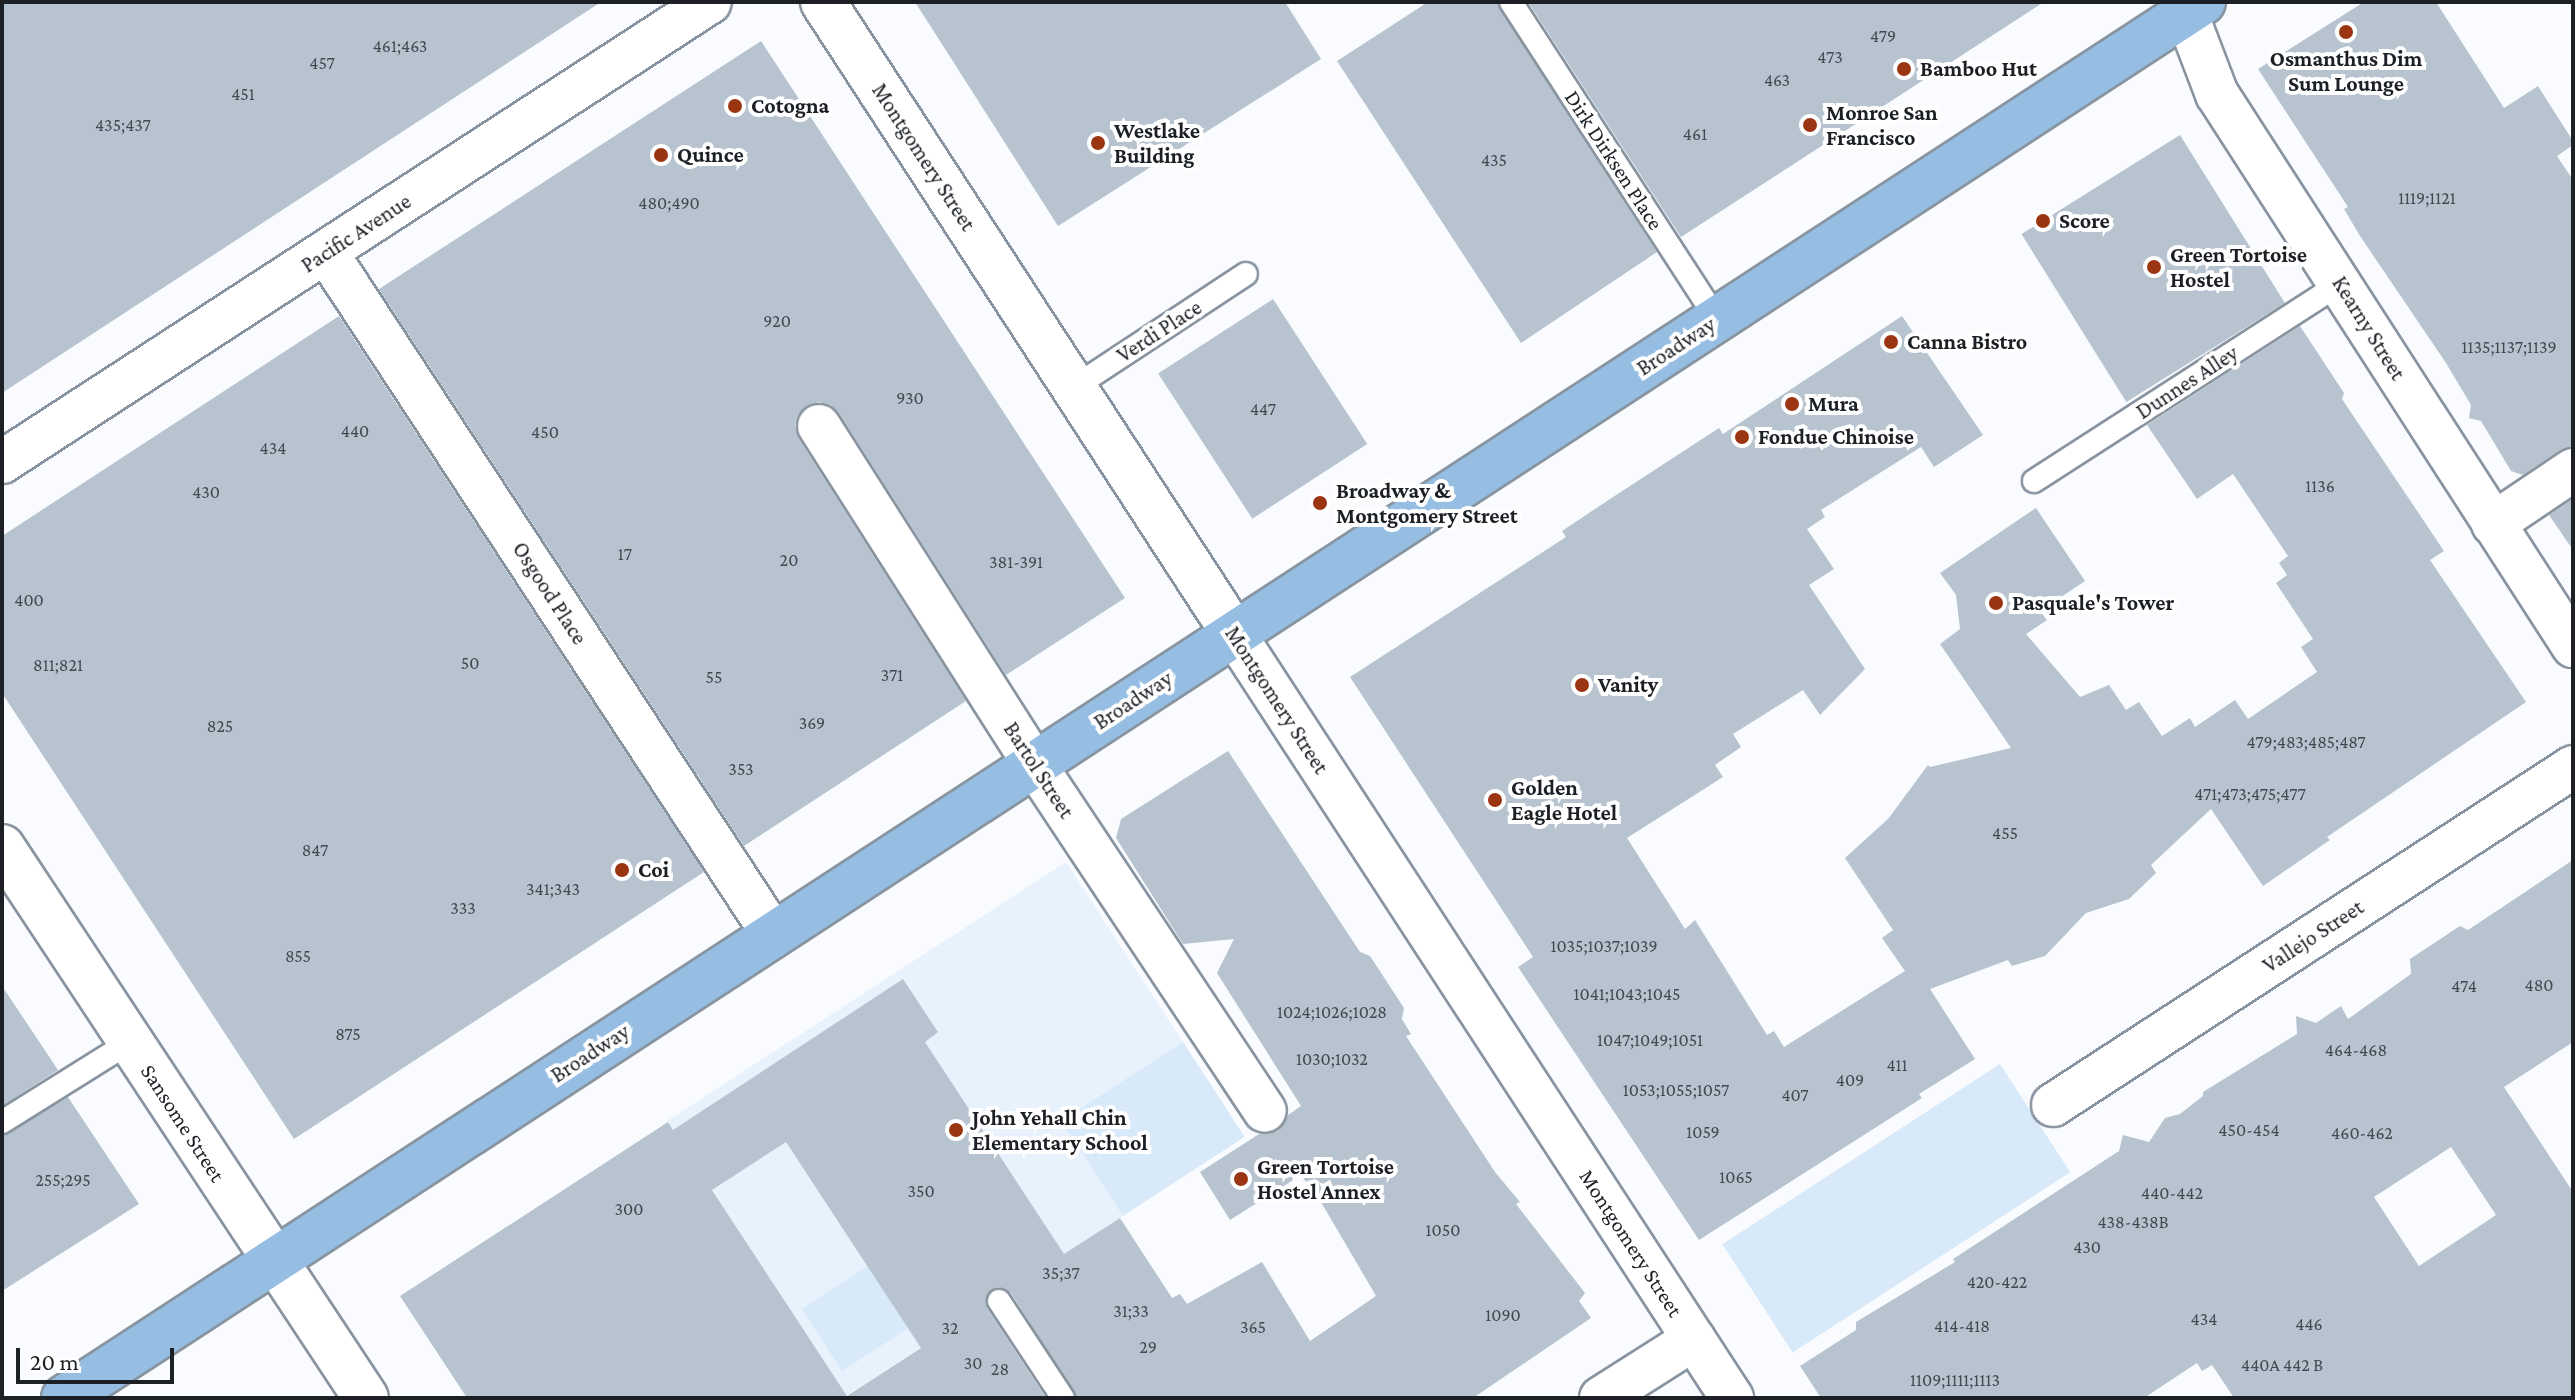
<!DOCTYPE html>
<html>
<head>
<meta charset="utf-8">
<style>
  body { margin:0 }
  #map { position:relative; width:2575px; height:1400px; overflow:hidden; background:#f9fbfe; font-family:"Crimson Pro",serif }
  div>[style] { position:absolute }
  .built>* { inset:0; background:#e7f2fd; transform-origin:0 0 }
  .green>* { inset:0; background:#d8e9f9; transform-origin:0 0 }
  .building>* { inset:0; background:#b7c4d0; transform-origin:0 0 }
  .roads { filter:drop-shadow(2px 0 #8894a0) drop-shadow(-2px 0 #8894a0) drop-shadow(0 2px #8894a0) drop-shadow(0 -2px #8894a0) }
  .lane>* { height:22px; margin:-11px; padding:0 11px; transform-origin:11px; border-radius:11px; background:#fff }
  .street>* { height:42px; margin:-21px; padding:0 21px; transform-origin:21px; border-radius:21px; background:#fff }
  .secondary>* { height:44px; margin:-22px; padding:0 22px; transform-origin:22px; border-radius:22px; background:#fff }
  .primary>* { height:44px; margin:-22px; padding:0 22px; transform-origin:22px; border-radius:22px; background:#95bee2 }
  .dots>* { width:22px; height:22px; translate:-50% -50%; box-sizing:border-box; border:4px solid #fff; border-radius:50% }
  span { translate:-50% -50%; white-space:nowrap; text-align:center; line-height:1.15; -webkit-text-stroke:8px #fff; paint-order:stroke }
  .number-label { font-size:18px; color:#434950 }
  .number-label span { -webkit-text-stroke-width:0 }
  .poi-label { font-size:22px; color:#1c2025; font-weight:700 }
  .left { translate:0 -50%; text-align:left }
  .street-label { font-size:22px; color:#1c2025 }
  .frame { position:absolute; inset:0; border:4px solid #1c2025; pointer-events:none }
  .scale { position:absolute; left:16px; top:1348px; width:158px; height:36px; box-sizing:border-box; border:4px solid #1c2025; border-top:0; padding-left:10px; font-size:24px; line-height:28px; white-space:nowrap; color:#1c2025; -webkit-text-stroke:6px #fff; paint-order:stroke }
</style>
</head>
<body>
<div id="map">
  <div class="built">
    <i style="left:1066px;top:862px;width:328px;height:475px;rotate:57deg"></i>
  </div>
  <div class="green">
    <i style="left:1183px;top:1042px;width:113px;height:145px;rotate:57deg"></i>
    <i style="left:2000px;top:1064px;width:129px;height:331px;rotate:57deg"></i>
    <i style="left:868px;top:1266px;width:74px;height:79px;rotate:57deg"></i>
  </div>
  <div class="building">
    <i style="clip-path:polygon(2px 2px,601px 2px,2px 393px)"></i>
    <i style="clip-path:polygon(915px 2px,1285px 2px,1321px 59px,1058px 226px)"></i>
    <i style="clip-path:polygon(1428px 2px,1497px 2px,1657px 252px,1521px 343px,1337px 61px)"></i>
    <i style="clip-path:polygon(1528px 2px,2044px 2px,1681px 237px)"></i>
    <i style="clip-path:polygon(2364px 2px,2436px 2px,2504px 108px,2538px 86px,2573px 141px,2573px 145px,2557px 156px,2573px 180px,2573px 446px,2560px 450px,2523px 475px,2511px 471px,2481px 421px,2469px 418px,2471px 405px,2446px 363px,2360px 236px,2344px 209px,2348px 207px,2258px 69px)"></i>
    <i style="clip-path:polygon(761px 41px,1125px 598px,1006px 675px,839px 413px,831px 405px,819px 402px,806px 406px,797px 416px,795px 426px,799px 439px,966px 701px,744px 846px,379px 289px)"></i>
    <i style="left:2180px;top:135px;width:198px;height:187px;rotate:58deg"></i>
    <i style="left:1273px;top:299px;width:173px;height:137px;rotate:57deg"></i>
    <i style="clip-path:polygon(339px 316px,704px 872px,294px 1139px,2px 693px,2px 536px)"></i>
    <i style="clip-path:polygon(1902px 316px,1983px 435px,1934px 467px,1921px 447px,1821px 510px,1825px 517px,1807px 529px,1834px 569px,1809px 585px,1865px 669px,1820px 715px,1803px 690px,1733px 734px,1741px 747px,1715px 765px,1723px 777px,1627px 838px,1685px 929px,1695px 920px,1767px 1035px,1774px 1031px,1784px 1047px,1905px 971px,1882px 938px,1893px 930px,1845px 858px,1888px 819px,1928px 765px,1930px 767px,2011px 748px,1940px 644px,1960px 629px,1956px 595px,1940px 573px,2036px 508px,2085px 581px,2040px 611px,2047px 620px,2026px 634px,2080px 697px,2109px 685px,2126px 710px,2139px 702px,2162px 736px,2190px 718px,2195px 727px,2235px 700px,2248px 719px,2317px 672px,2301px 647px,2313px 639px,2276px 583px,2287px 575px,2279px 563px,2288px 556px,2233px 474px,2197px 499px,2147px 425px,2300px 326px,2344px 393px,2342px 399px,2444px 551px,2430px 560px,2526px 702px,2327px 837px,2330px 840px,2263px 886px,2211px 809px,2151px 865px,2156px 873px,2129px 899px,2086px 913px,2045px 956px,2012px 966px,2008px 960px,1930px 989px,1975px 1059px,1919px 1094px,1922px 1098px,1699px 1240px,1518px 967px,1533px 957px,1350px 677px,1566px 537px,1562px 531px,1610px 499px,1719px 428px,1723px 434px)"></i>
    <i style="clip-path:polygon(2573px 499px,2573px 550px,2549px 515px)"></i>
    <i style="clip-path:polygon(evenodd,1228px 751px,1360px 952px,1370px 956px,1404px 1008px,1402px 1019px,1411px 1034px,1406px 1036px,1495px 1172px,1520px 1202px,1516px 1204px,1585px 1293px,1579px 1301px,1591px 1318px,1473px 1398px,1077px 1398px,1011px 1293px,997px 1287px,987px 1294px,987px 1308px,1046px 1398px,467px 1398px,400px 1296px,668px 1122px,673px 1130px,903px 979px,938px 1032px,925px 1042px,1064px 1254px,1120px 1218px,1172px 1298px,1180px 1294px,1187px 1304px,1262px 1262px,1310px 1341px,1376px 1296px,1311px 1185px,1309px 1186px,1301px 1175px,1230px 1220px,1200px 1172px,1259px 1134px,1278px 1131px,1288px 1115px,1301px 1106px,1217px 973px,1234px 939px,1183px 944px,1116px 838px,1121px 819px,1228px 751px,786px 1142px,921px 1348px,847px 1396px,712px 1190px,786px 1142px)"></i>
    <i style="clip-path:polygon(evenodd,2573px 860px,2573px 1042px,2504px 1087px,2573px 1192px,2573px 1398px,2234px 1398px,2212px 1365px,2202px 1371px,2197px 1363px,2144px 1398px,1821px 1398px,1800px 1366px,1856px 1330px,1856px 1322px,1955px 1262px,1953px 1259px,2119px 1151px,2123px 1135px,2149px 1142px,2165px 1118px,2180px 1114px,2203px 1096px,2203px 1092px,2297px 1034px,2296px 1016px,2316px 1023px,2341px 1006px,2348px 1019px,2411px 974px,2410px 959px,2460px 926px,2468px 930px,2573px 860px,2451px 1147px,2496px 1215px,2419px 1266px,2374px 1197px,2451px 1147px)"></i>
    <i style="clip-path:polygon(2px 986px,58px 1070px,2px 1106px)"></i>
    <i style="clip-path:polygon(68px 1097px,139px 1204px,2px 1291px,2px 1136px)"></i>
  </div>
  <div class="roads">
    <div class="lane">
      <i style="left:1511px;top:2px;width:378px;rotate:57deg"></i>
      <i style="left:1073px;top:388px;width:207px;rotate:-33.4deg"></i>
      <i style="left:2034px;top:481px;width:364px;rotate:-32.8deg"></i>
      <i style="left:2px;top:1122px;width:151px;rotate:-32deg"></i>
      <i style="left:999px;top:1301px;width:116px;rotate:56.6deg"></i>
    </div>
    <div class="street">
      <i style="left:2186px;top:13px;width:87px;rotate:69.1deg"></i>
      <i style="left:2217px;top:94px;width:657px;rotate:57.18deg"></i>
      <i style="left:326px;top:252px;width:815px;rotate:56.76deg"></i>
      <i style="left:819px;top:426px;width:402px;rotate:57.5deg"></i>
      <i style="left:1035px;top:765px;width:415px;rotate:56.4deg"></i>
      <i style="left:2px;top:462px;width:844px;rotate:-33.01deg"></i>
      <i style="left:2493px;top:524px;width:97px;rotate:-34deg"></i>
      <i style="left:1235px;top:635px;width:911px;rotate:56.92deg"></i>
      <i style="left:2053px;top:1105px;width:620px;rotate:-33.02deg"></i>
      <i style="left:1601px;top:1398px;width:110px;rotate:-32.4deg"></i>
    </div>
    <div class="secondary">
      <i style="left:823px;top:2px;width:755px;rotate:56.94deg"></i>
      <i style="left:2px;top:847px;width:660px;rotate:56.55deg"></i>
    </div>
    <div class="primary">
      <i style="left:64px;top:1398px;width:2554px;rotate:-33.13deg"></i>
    </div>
  </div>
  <div class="dots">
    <i style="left:2346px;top:32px;background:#9b3511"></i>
    <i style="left:1904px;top:69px;background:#9b3511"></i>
    <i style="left:735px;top:106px;background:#9b3511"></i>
    <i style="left:1810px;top:125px;background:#9b3511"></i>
    <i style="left:1098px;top:143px;background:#9b3511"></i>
    <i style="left:661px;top:155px;background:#9b3511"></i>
    <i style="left:2043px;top:221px;background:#9b3511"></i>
    <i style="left:2154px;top:267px;background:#9b3511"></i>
    <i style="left:1891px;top:342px;background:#9b3511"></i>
    <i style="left:1792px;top:404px;background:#9b3511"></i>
    <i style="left:1742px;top:437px;background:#9b3511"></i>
    <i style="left:1320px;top:503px;background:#9b3511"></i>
    <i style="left:1996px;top:603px;background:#9b3511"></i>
    <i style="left:1582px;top:685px;background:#9b3511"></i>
    <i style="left:1495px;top:800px;background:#9b3511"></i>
    <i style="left:622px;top:870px;background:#9b3511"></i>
    <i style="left:956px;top:1130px;background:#9b3511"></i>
    <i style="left:1241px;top:1179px;background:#9b3511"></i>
  </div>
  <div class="number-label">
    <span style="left:1883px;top:36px">479</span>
    <span style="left:400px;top:46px">461;463</span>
    <span style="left:1830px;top:57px">473</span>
    <span style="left:322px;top:63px">457</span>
    <span style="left:1777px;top:80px">463</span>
    <span style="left:243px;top:94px">451</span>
    <span style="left:123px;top:125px">435;437</span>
    <span style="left:1695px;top:134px">461</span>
    <span style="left:1494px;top:160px">435</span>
    <span style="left:2427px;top:198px">1119;1121</span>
    <span style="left:669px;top:203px">480;490</span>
    <span style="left:777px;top:321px">920</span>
    <span style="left:2509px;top:347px">1135;1137;1139</span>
    <span style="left:910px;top:398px">930</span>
    <span style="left:1263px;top:409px">447</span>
    <span style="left:355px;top:431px">440</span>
    <span style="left:545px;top:432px">450</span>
    <span style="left:273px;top:448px">434</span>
    <span style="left:2320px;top:486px">1136</span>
    <span style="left:206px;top:492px">430</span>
    <span style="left:625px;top:554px">17</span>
    <span style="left:789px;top:560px">20</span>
    <span style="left:1016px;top:562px">381-391</span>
    <span style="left:29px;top:600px">400</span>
    <span style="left:470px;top:663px">50</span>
    <span style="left:58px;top:665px">811;821</span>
    <span style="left:892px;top:675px">371</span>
    <span style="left:714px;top:677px">55</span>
    <span style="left:812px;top:723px">369</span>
    <span style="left:220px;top:726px">825</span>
    <span style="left:2306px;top:742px">479;483;485;487</span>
    <span style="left:741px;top:769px">353</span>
    <span style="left:2250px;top:794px">471;473;475;477</span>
    <span style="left:2005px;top:833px">455</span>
    <span style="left:315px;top:850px">847</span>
    <span style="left:553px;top:889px">341;343</span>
    <span style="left:463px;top:908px">333</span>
    <span style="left:1604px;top:946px">1035;1037;1039</span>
    <span style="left:298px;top:956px">855</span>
    <span style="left:2539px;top:985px">480</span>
    <span style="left:2464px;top:986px">474</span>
    <span style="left:1627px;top:994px">1041;1043;1045</span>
    <span style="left:1332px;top:1012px">1024;1026;1028</span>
    <span style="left:348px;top:1034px">875</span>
    <span style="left:1650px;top:1040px">1047;1049;1051</span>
    <span style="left:2356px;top:1050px">464-468</span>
    <span style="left:1332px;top:1059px">1030;1032</span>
    <span style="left:1897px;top:1065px">411</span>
    <span style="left:1850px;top:1080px">409</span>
    <span style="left:1676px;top:1090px">1053;1055;1057</span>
    <span style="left:1795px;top:1095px">407</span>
    <span style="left:2249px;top:1130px">450-454</span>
    <span style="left:1703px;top:1132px">1059</span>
    <span style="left:2362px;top:1133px">460-462</span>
    <span style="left:1736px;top:1177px">1065</span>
    <span style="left:63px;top:1180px">255;295</span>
    <span style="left:921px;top:1191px">350</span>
    <span style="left:2172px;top:1193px">440-442</span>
    <span style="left:629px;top:1209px">300</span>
    <span style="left:2133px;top:1222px">438-438B</span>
    <span style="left:1443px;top:1230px">1050</span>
    <span style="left:2087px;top:1247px">430</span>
    <span style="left:1061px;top:1273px">35;37</span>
    <span style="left:1997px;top:1282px">420-422</span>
    <span style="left:1131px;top:1311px">31;33</span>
    <span style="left:1503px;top:1315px">1090</span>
    <span style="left:2204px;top:1319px">434</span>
    <span style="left:2309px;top:1324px">446</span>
    <span style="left:1962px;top:1326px">414-418</span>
    <span style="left:1253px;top:1327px">365</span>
    <span style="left:950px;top:1328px">32</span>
    <span style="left:1148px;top:1347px">29</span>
    <span style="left:973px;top:1363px">30</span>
    <span style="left:2282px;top:1365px">440A 442 B</span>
    <span style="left:1000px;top:1369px">28</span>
    <span style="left:1955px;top:1380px">1109;1111;1113</span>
  </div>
  <div class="poi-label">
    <span style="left:2346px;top:71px">Osmanthus Dim<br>Sum Lounge</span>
    <span class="left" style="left:1920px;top:69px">Bamboo Hut</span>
    <span class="left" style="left:751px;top:106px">Cotogna</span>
    <span class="left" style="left:1826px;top:125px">Monroe San<br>Francisco</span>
    <span class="left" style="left:1114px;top:143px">Westlake<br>Building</span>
    <span class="left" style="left:677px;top:155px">Quince</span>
    <span class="left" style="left:2059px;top:221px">Score</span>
    <span class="left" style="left:2170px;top:267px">Green Tortoise<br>Hostel</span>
    <span class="left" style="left:1907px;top:342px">Canna Bistro</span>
    <span class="left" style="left:1808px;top:404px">Mura</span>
    <span class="left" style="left:1758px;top:437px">Fondue Chinoise</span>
    <span class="left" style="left:1336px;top:503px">Broadway &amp;<br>Montgomery Street</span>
    <span class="left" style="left:2012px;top:603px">Pasquale's Tower</span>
    <span class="left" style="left:1598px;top:685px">Vanity</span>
    <span class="left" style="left:1511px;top:800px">Golden<br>Eagle Hotel</span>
    <span class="left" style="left:638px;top:870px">Coi</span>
    <span class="left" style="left:972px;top:1130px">John Yehall Chin<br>Elementary School</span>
    <span class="left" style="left:1257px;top:1179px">Green Tortoise<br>Hostel Annex</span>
  </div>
  <div class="street-label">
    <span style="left:924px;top:157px;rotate:57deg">Montgomery Street</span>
    <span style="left:1614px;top:160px;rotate:57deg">Dirk Dirksen Place</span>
    <span style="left:356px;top:233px;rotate:-33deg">Pacific Avenue</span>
    <span style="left:2369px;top:328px;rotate:58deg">Kearny Street</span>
    <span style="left:1159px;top:331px;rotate:-33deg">Verdi Place</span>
    <span style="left:1676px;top:346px;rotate:-33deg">Broadway</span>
    <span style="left:2187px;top:382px;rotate:-33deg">Dunnes Alley</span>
    <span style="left:550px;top:593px;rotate:57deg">Osgood Place</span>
    <span style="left:1133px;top:700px;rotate:-33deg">Broadway</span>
    <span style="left:1277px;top:700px;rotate:57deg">Montgomery Street</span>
    <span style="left:1039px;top:770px;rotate:57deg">Bartol Street</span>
    <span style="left:2313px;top:936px;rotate:-33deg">Vallejo Street</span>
    <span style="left:590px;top:1053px;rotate:-33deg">Broadway</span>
    <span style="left:183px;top:1123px;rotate:57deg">Sansome Street</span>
    <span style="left:1631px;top:1243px;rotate:57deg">Montgomery Street</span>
  </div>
  <div class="frame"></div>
  <div class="scale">20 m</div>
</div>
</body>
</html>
